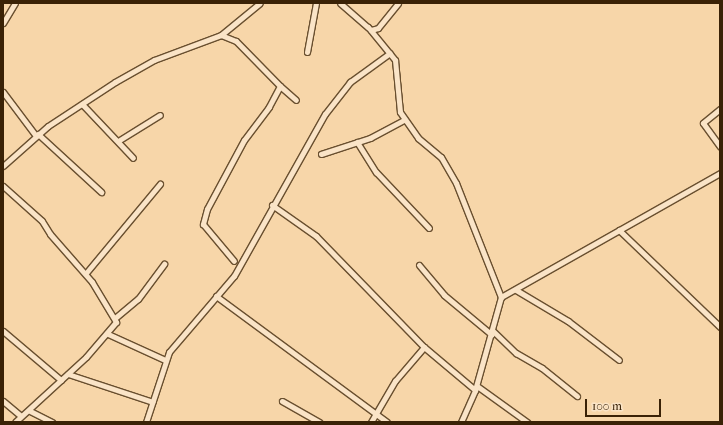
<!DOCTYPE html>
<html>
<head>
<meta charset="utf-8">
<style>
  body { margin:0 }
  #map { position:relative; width:723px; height:425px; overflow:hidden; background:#f7d6a9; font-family:"IM FELL French Canon",serif }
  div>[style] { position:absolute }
  .roads { filter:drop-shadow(1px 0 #694f2f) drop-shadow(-1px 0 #694f2f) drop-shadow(0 1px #694f2f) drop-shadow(0 -1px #694f2f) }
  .street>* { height:5px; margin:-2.5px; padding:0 2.5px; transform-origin:2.5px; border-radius:2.5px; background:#fae4c7 }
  span { translate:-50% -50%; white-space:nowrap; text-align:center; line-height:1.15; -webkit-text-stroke:4px #fae4c7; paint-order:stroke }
  .frame { position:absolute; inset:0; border:4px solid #3a2206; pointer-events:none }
  .scale { position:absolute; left:585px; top:399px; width:76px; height:18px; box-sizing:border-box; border:2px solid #3a2206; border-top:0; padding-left:5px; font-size:12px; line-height:14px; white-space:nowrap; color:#3a2206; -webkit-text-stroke:3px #fae4c7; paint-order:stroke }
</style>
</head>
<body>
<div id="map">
  <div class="roads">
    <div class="street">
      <i style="left:340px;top:3px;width:37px;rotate:41deg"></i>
      <i style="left:368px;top:27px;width:43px;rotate:50.7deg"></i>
      <i style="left:395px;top:60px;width:52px;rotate:84.5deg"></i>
      <i style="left:400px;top:112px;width:32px;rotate:55deg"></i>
      <i style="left:418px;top:138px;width:30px;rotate:40deg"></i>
      <i style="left:441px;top:157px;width:30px;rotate:60deg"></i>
      <i style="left:456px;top:183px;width:123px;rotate:68.5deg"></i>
      <i style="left:501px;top:297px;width:252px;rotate:-29.5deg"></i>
      <i style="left:3px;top:23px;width:23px;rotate:-59deg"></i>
      <i style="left:371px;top:30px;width:7px;rotate:-16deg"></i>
      <i style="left:378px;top:28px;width:32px;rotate:-51deg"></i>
      <i style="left:221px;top:35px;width:16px;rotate:22deg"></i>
      <i style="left:236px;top:41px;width:63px;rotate:45.6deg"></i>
      <i style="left:280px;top:86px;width:24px;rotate:118deg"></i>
      <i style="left:269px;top:107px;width:41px;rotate:127.1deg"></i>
      <i style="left:244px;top:140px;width:78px;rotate:118.2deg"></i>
      <i style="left:207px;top:209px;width:16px;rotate:105deg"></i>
      <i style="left:203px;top:224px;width:48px;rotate:50deg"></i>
      <i style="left:307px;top:52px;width:50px;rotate:-79.6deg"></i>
      <i style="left:280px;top:86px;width:21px;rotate:41deg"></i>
      <i style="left:3px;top:92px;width:55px;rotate:53.1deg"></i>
      <i style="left:82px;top:104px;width:74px;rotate:46.6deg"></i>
      <i style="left:720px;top:109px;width:22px;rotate:141deg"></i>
      <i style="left:703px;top:123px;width:29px;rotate:54deg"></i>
      <i style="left:38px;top:134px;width:86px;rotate:42.6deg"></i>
      <i style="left:118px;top:141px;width:49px;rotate:-31.8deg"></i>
      <i style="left:357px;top:142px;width:36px;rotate:58deg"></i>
      <i style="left:376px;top:172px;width:77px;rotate:46.6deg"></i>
      <i style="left:321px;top:154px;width:52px;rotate:-18.1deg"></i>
      <i style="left:370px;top:138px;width:38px;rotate:-28deg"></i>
      <i style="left:3px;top:166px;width:60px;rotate:-41.6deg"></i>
      <i style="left:48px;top:126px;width:80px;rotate:-33.3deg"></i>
      <i style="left:115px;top:82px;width:45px;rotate:-29.4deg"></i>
      <i style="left:154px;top:60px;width:72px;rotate:-20.5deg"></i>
      <i style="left:221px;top:35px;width:50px;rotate:-39.4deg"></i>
      <i style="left:3px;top:186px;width:52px;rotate:41.9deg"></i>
      <i style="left:42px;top:221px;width:15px;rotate:58deg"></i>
      <i style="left:50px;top:234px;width:64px;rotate:48.8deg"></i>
      <i style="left:92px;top:282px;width:47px;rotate:59deg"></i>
      <i style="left:116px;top:322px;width:46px;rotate:130.6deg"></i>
      <i style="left:86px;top:357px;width:96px;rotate:137.5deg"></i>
      <i style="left:272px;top:205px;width:54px;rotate:35.2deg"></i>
      <i style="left:316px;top:236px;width:155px;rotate:45.8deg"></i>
      <i style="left:424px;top:347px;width:67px;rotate:40.1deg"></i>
      <i style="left:619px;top:230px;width:140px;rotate:43.8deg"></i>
      <i style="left:419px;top:265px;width:39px;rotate:50deg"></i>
      <i style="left:444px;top:295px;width:62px;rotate:39.8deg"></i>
      <i style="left:86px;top:273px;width:116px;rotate:-50.3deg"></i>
      <i style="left:516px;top:290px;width:61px;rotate:30.8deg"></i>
      <i style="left:568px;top:321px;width:64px;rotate:37.4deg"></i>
      <i style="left:216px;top:296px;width:212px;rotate:36.4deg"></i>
      <i style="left:115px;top:318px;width:30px;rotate:-40deg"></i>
      <i style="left:138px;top:299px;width:44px;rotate:-53.4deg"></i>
      <i style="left:3px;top:331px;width:76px;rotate:40.2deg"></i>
      <i style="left:493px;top:331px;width:32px;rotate:44deg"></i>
      <i style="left:516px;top:353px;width:30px;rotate:30deg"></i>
      <i style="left:542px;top:368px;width:45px;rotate:38.7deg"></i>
      <i style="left:108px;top:334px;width:63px;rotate:24.5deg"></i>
      <i style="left:68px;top:374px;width:89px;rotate:18.2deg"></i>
      <i style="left:477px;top:386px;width:62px;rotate:35.8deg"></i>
      <i style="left:3px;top:401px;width:23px;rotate:40deg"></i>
      <i style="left:282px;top:401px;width:43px;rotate:29.6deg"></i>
      <i style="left:30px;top:411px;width:25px;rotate:27deg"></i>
      <i style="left:146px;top:422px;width:74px;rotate:-71.8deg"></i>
      <i style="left:169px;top:352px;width:100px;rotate:-49.5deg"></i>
      <i style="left:234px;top:276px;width:186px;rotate:-60.7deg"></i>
      <i style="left:325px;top:114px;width:41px;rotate:-52deg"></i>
      <i style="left:350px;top:82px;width:49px;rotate:-35.9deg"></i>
      <i style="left:371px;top:422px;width:48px;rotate:-59.7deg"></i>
      <i style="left:395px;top:381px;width:45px;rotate:-49.5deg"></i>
      <i style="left:461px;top:422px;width:35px;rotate:-66deg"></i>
      <i style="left:475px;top:390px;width:97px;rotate:-74.4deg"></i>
    </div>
  </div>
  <div class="frame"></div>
  <div class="scale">100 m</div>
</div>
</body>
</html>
